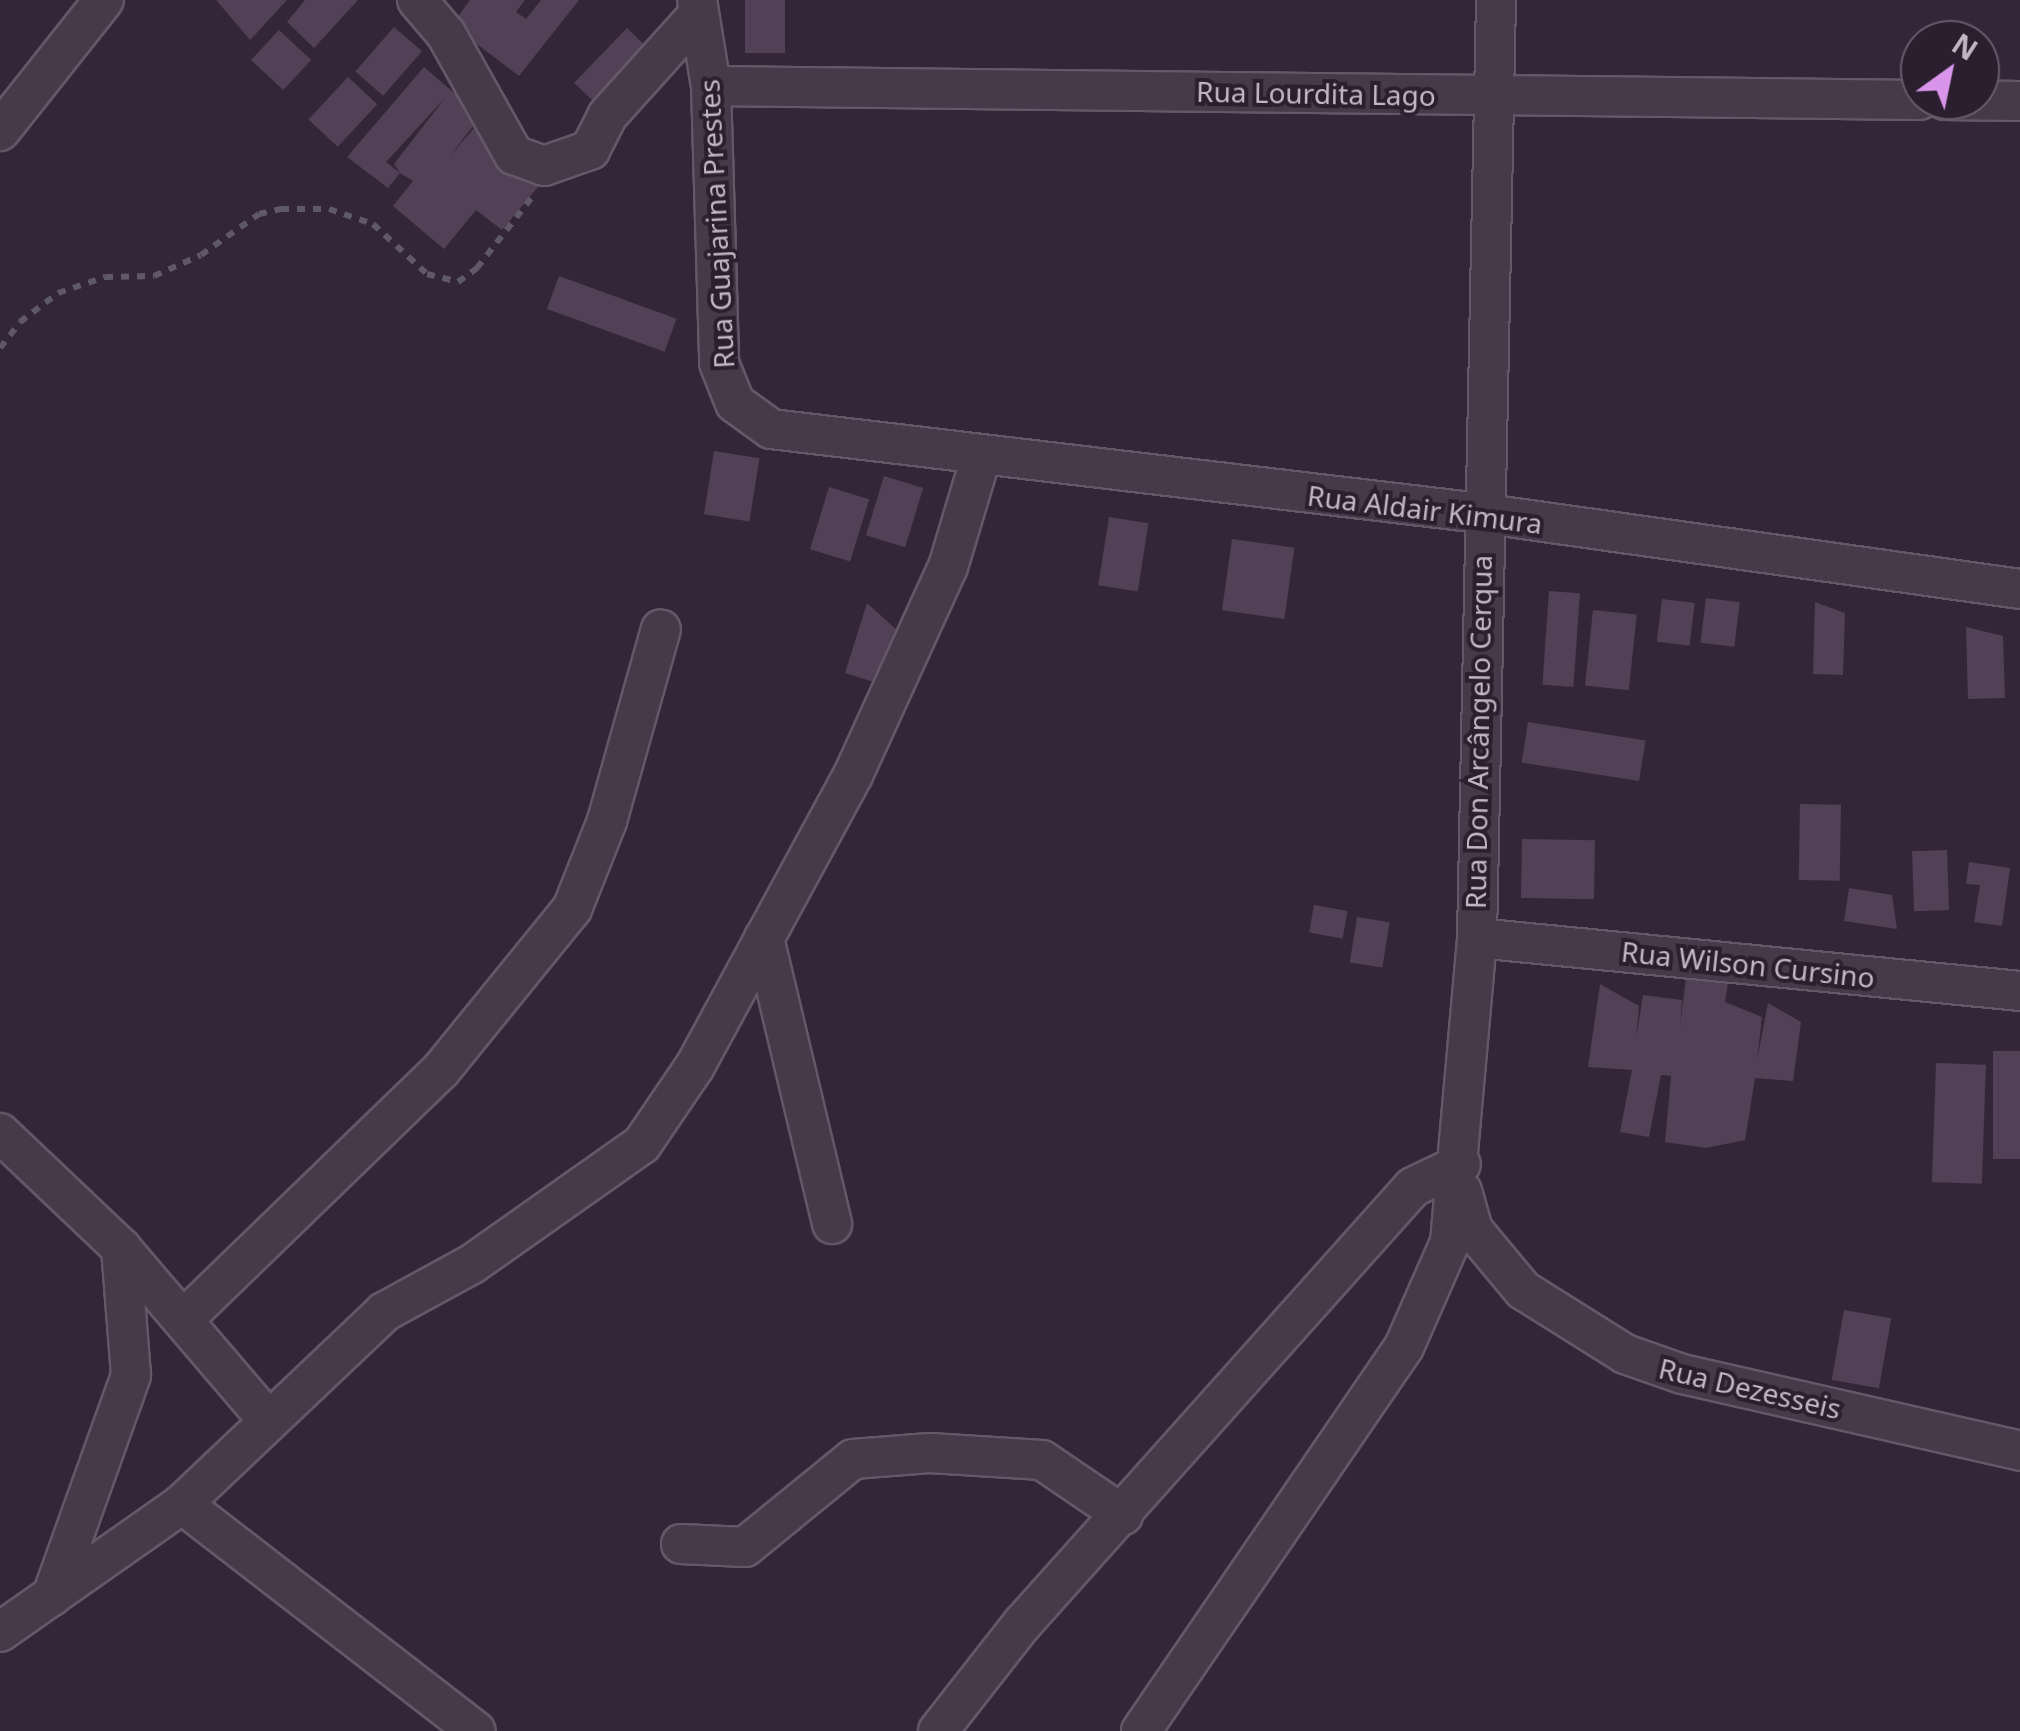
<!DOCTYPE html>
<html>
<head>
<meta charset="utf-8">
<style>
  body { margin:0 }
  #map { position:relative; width:2020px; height:1731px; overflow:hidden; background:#342639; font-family:"Noto Sans",sans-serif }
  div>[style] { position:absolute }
  .building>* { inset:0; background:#514056; transform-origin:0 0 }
  .path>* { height:6px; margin-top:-3px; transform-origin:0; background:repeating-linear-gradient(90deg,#5e5869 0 8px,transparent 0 16px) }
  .roads { filter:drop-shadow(2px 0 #645868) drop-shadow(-2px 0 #645868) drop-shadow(0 2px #645868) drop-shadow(0 -2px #645868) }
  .street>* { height:38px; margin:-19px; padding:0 19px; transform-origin:19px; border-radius:19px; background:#463a4a }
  span { translate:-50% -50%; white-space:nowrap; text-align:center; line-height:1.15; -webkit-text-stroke:8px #2b1f2f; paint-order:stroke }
  .street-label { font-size:28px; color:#c2b5c5 }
  .north { position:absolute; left:1900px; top:20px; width:100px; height:100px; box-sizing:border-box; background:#2b1f2f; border:2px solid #675b6b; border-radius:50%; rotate:33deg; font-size:28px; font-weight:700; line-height:40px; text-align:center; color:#c2b5c5 }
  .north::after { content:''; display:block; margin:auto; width:35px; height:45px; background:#d995ea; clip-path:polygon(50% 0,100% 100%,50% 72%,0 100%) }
</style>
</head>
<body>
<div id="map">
  <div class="building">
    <i style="clip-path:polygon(216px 0,287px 0,250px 40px)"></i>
    <i style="clip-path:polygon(305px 0,358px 0,314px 48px,287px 22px)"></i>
    <i style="clip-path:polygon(470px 0,525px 0,516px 12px,526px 19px,541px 0,579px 0,519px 76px,452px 25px)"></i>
    <i style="left:745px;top:0;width:40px;height:53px"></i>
    <i style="left:394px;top:27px;width:37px;height:59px;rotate:41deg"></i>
    <i style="left:627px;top:28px;width:47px;height:76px;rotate:44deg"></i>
    <i style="left:279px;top:30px;width:44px;height:41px;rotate:43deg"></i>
    <i style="clip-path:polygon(evenodd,424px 67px,481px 116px,449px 157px,482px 119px,548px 175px,502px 230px,476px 210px,444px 249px,393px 206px,413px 181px,400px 173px,388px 188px,347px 157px,424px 67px,445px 98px,394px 164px,400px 173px,386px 162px,445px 98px)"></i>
    <i style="left:348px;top:77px;width:40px;height:58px;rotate:43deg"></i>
    <i style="left:559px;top:276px;width:125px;height:35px;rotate:20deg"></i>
    <i style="left:714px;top:451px;width:46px;height:64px;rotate:9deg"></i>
    <i style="left:884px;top:476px;width:41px;height:62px;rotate:17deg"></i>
    <i style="left:829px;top:487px;width:42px;height:65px;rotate:17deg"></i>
    <i style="left:1109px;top:517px;width:40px;height:69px;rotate:9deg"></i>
    <i style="left:1232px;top:539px;width:63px;height:72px;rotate:8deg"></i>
    <i style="left:1549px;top:591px;width:31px;height:94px;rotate:4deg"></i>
    <i style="left:1706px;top:598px;width:34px;height:45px;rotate:7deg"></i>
    <i style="left:1662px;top:599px;width:33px;height:43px;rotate:7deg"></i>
    <i style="clip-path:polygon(1815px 602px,1845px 613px,1843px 675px,1813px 674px)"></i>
    <i style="clip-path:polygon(867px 603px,899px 632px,883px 685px,845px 673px)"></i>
    <i style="left:1593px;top:610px;width:44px;height:76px;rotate:6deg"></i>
    <i style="clip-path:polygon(1966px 627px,2003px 636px,2005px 698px,1968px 699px)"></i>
    <i style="left:1528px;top:722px;width:119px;height:41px;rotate:9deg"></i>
    <i style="left:1800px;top:804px;width:41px;height:76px;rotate:1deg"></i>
    <i style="left:1522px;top:839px;width:73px;height:59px;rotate:1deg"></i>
    <i style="left:1947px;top:850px;width:60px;height:35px;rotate:88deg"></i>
    <i style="clip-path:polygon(1969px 862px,2010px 868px,2002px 926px,1974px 922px,1980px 885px,1966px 884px)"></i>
    <i style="clip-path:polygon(1849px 888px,1892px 895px,1897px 929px,1844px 921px)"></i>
    <i style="left:1314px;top:905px;width:34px;height:28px;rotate:10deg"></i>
    <i style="left:1357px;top:917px;width:33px;height:46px;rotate:9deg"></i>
    <i style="clip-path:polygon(1686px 978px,1728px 983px,1725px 1002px,1762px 1017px,1757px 1060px,1768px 1003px,1801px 1022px,1793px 1081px,1755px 1078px,1745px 1140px,1706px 1148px,1665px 1142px,1671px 1076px,1661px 1075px,1649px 1137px,1620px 1132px,1632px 1070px,1588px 1067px,1600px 984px,1639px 1006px,1636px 1039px,1643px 995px,1682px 1000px,1680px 1026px)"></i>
    <i style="left:1993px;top:1051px;width:27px;height:108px"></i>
    <i style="left:1936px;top:1063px;width:50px;height:119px;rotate:2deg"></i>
    <i style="left:1844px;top:1310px;width:48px;height:71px;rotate:10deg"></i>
  </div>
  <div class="path">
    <i style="left:0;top:348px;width:33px;rotate:-52deg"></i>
    <i style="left:20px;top:322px;width:48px;rotate:-37.3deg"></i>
    <i style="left:58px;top:293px;width:50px;rotate:-18.8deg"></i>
    <i style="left:105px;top:277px;width:49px;rotate:-1.2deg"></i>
    <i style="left:154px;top:276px;width:51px;rotate:-24.1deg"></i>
    <i style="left:201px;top:255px;width:71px;rotate:-35.3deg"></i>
    <i style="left:259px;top:214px;width:23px;rotate:-13deg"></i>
    <i style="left:281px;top:209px;width:48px"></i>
    <i style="left:329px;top:209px;width:46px;rotate:18.8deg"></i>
    <i style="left:373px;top:224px;width:74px;rotate:42.8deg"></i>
    <i style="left:427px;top:274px;width:32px;rotate:14deg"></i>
    <i style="left:458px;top:282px;width:24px;rotate:-36deg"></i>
    <i style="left:477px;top:268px;width:90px;rotate:-52.2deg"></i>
  </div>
  <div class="roads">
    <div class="street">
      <i style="left:417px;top:0;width:45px;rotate:49.5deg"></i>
      <i style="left:446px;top:34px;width:139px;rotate:60.7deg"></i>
      <i style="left:514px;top:155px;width:32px;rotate:20deg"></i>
      <i style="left:544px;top:166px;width:49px;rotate:-19.2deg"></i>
      <i style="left:590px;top:150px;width:38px;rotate:-63deg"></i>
      <i style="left:607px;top:116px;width:136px;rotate:-48deg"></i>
      <i style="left:697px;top:0;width:87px;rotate:80.8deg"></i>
      <i style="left:711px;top:86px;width:277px;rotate:88.3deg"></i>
      <i style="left:719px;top:363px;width:43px;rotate:68.2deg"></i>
      <i style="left:735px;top:403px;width:44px;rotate:35.8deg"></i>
      <i style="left:771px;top:429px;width:714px;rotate:6.76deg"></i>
      <i style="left:1480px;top:513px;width:545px;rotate:8.01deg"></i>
      <i style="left:711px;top:86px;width:1209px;rotate:0.66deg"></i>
      <i style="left:1945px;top:100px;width:75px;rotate:0.8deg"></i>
      <i style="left:0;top:131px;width:167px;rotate:-51.6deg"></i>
      <i style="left:764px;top:938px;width:294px;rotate:76.6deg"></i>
      <i style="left:1477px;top:938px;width:546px;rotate:5.57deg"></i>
      <i style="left:0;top:1133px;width:167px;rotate:43.5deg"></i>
      <i style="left:121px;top:1248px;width:225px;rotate:49.5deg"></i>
      <i style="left:1462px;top:1191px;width:41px;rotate:74.2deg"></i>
      <i style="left:1473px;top:1230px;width:78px;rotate:50.2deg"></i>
      <i style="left:1523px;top:1290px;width:120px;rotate:32.1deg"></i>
      <i style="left:1625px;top:1354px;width:60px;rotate:19.3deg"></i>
      <i style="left:1682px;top:1374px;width:347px;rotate:12.8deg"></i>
      <i style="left:185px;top:1318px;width:356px;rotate:-44.1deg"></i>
      <i style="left:441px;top:1070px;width:208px;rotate:-50.9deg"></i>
      <i style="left:572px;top:909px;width:95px;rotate:-68.3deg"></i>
      <i style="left:607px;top:821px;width:199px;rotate:-74.3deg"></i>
      <i style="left:182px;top:1504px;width:371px;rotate:37.7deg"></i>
      <i style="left:681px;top:1544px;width:64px;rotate:2.7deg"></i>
      <i style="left:745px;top:1547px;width:139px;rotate:-39.2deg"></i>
      <i style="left:853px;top:1459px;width:77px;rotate:-4.5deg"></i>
      <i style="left:930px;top:1453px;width:112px;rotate:3.6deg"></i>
      <i style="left:1042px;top:1460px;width:98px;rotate:34.2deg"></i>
      <i style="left:52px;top:1596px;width:235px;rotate:-70.3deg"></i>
      <i style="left:131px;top:1375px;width:127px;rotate:-94.5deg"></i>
      <i style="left:0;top:1632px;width:223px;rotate:-35.1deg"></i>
      <i style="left:182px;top:1504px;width:279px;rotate:-43.5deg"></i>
      <i style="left:384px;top:1312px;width:100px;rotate:-28.6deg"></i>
      <i style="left:472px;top:1264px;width:208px;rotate:-35.2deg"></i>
      <i style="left:642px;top:1144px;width:94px;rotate:-55.8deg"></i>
      <i style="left:695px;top:1066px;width:331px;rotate:-61.5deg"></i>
      <i style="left:853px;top:775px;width:229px;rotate:-65.5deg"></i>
      <i style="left:948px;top:567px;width:115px;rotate:-73.3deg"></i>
      <i style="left:938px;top:1731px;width:136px;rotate:-51.9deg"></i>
      <i style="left:1022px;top:1624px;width:586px;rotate:-48.18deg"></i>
      <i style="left:1413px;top:1187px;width:53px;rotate:-25.6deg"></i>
      <i style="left:1141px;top:1731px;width:465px;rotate:-55.6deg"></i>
      <i style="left:1404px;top:1347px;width:115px;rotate:-66.3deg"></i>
      <i style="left:1450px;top:1242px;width:305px;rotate:-84.9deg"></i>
      <i style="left:1477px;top:938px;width:938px;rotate:-88.84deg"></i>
    </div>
  </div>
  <div class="street-label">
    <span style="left:1316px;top:93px;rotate:1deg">Rua Lourdita Lago</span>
    <span style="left:716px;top:224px;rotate:-93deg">Rua Guajarina Prestes</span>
    <span style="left:1425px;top:509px;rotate:7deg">Rua Aldair Kimura</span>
    <span style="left:1478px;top:732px;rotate:-89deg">Rua Don Arcângelo Cerqua</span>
    <span style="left:1748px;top:964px;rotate:6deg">Rua Wilson Cursino</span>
    <span style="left:1750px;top:1388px;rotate:13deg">Rua Dezesseis</span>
  </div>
  <div class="north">N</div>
</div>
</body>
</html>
